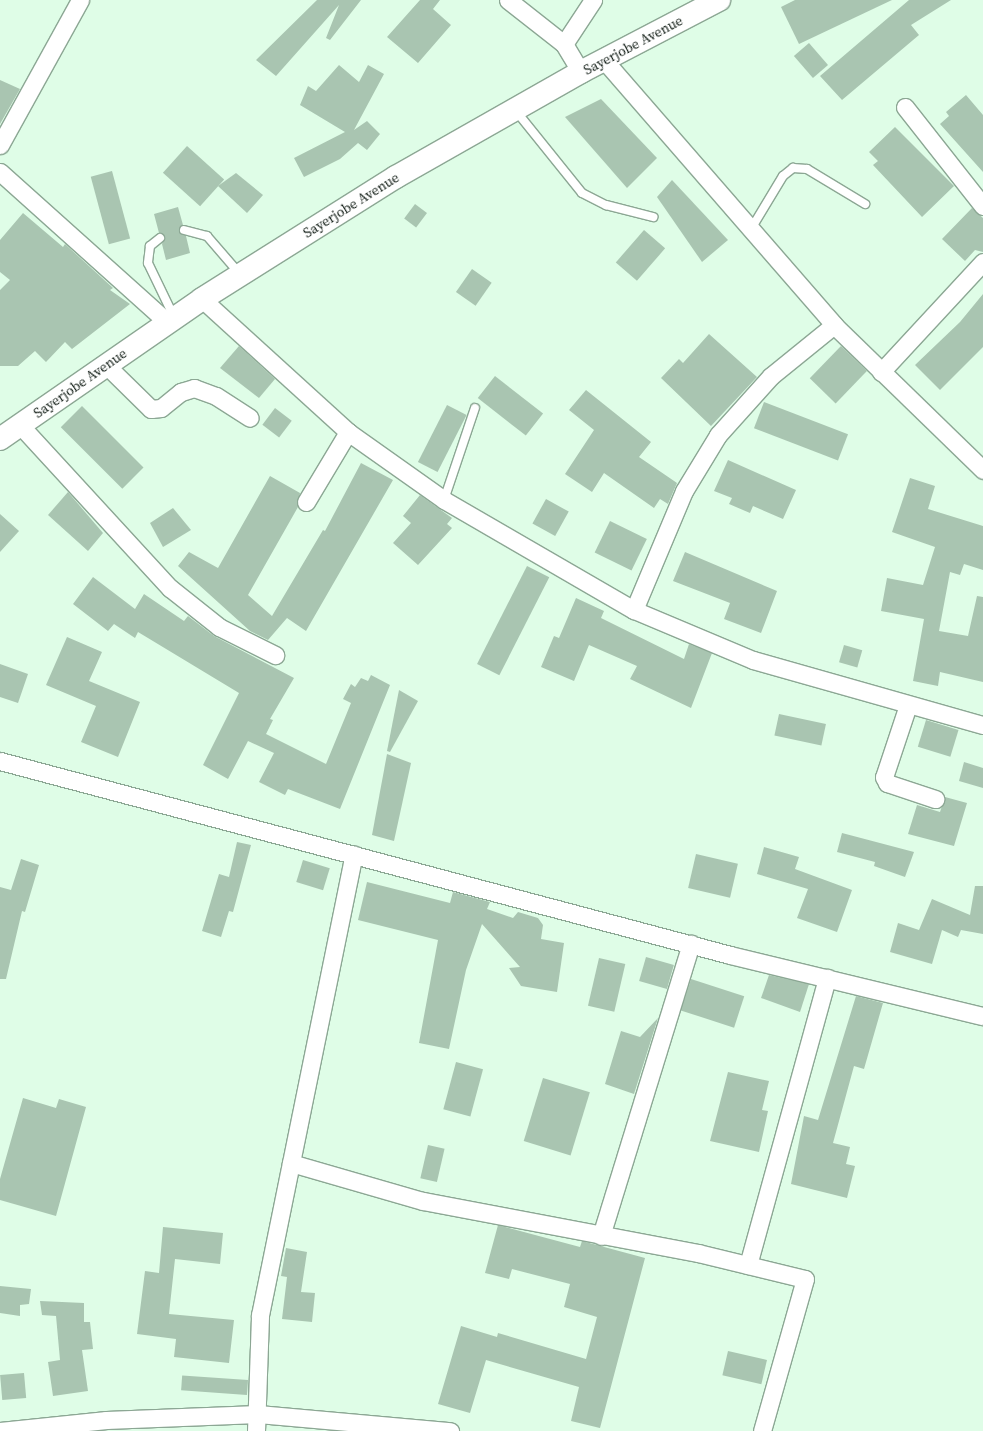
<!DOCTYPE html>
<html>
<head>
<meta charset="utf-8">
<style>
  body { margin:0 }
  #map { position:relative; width:983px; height:1431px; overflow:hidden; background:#dffde7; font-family:"Source Serif 4",serif }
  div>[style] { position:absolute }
  .building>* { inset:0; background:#a9c5b1; transform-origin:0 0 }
  .roads { filter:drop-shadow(1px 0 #8ca794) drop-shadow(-1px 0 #8ca794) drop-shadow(0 1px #8ca794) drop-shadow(0 -1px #8ca794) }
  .lane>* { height:8px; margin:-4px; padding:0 4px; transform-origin:4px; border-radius:4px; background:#fff }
  .street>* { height:17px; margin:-8.5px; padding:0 8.5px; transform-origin:8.5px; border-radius:8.5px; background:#fff }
  .primary>* { height:22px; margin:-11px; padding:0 11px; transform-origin:11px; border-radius:11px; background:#fff }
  span { translate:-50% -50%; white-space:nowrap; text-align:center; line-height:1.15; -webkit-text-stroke:4px #fff; paint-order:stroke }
  .street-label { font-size:14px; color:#131e17 }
</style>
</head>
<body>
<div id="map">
  <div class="building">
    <i style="clip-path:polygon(317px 0,361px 0,330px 40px,326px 38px,339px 5px,276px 76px,256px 60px)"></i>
    <i style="clip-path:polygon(420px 0,440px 0,433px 9px,451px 25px,418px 63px,387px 37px)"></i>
    <i style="clip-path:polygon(795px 0,892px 0,799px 44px,781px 7px)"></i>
    <i style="clip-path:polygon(909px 0,951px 0,911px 25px,919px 35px,842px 100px,820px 76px)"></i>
    <i style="left:809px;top:43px;width:29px;height:20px;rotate:49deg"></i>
    <i style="clip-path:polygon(339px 65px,359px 82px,368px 65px,384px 74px,354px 130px,367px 121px,380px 134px,367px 150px,358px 143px,340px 159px,304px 177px,294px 158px,345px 132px,300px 105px,308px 86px,316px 91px)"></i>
    <i style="clip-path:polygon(0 80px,20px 89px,0 124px)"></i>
    <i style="clip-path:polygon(966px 95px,983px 115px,983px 172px,940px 124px,949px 116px,946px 112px)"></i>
    <i style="clip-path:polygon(601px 99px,657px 158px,627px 188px,565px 117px)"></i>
    <i style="clip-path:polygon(895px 127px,954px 186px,922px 217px,873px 165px,878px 161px,869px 152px)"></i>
    <i style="left:187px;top:146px;width:50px;height:36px;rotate:42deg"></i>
    <i style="left:112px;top:171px;width:70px;height:22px;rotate:75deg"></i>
    <i style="clip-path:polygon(236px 173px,263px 195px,247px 213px,218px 186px)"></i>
    <i style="clip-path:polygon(672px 180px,728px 240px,702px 262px,657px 197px)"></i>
    <i style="left:415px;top:204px;width:15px;height:18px;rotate:37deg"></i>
    <i style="clip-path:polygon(178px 207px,183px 225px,179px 231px,186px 236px,190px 253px,166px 260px,162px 244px,165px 237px,159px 233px,154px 214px)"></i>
    <i style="clip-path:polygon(972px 208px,983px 218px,983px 252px,975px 250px,965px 261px,942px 239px)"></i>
    <i style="clip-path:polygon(23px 213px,63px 247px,65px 244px,113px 288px,110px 290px,130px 304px,72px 349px,65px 342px,46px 362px,35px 351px,18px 366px,0 366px,0 290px,10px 280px,0 272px,0 240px)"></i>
    <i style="left:644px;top:230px;width:28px;height:43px;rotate:41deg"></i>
    <i style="left:472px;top:269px;width:24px;height:28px;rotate:35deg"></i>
    <i style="clip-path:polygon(983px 294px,983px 347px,940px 390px,915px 365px,960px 322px)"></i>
    <i style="clip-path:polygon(709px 334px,757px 377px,711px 426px,661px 378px,679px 359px,683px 363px)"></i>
    <i style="clip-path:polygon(239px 346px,275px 379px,259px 398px,220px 368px)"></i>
    <i style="left:841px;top:346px;width:36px;height:45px;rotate:44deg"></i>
    <i style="left:495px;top:376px;width:61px;height:28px;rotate:38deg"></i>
    <i style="clip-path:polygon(586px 390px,651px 442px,639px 457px,677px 483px,668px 504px,660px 499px,654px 508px,604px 473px,592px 492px,565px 474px,594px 430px,569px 410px)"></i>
    <i style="left:764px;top:402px;width:90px;height:28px;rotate:21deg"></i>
    <i style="left:447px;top:405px;width:22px;height:64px;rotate:27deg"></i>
    <i style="left:82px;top:406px;width:87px;height:30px;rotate:45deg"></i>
    <i style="left:275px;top:408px;width:21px;height:21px;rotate:37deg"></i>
    <i style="clip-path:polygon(728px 460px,796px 490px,783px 519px,753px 506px,750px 513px,729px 504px,732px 498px,714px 491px)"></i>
    <i style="clip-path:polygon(361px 463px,393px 480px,306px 631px,287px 618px,268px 640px,250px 631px,178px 566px,189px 552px,218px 568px,270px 476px,300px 493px,298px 507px,248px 595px,272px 616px,323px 530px,325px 531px)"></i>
    <i style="clip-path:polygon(910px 478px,935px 486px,928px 509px,983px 526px,983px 570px,964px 564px,960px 575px,950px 572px,939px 631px,968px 636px,977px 596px,983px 597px,983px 682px,940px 672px,938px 686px,913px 681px,924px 619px,881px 611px,887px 578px,923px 585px,935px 547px,892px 532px)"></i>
    <i style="clip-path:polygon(68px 492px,103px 533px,88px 551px,48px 515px)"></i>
    <i style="clip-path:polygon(420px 495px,452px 518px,447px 524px,452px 528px,418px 565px,393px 543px,411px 523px,403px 516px)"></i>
    <i style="left:546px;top:499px;width:26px;height:28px;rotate:29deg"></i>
    <i style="clip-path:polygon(173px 508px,191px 530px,163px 547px,150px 523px)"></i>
    <i style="clip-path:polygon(0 514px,19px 531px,0 552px)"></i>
    <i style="left:610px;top:521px;width:41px;height:35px;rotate:26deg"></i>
    <i style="clip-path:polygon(685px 552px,777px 591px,761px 633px,724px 619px,730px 603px,673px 581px)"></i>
    <i style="left:527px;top:566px;width:25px;height:110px;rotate:27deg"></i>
    <i style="clip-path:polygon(93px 577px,135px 609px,144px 594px,184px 621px,188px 616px,214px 636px,294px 678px,270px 719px,273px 720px,266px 734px,326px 764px,351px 703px,343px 699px,351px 684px,355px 687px,361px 678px,368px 681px,371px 675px,390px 685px,340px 809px,288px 789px,285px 795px,259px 782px,274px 753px,248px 741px,228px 779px,203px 765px,239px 693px,138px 632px,135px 638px,114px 624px,108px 631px,73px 604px)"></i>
    <i style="clip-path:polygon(576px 598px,604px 611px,601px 618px,684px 659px,689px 644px,712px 653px,691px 708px,630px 679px,637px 666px,589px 645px,574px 681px,541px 667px,554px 636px,559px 638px)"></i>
    <i style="clip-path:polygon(67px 637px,102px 652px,89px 681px,140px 702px,118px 757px,81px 742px,96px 706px,46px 685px)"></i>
    <i style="left:844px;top:645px;width:19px;height:18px;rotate:16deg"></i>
    <i style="clip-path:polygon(0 664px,28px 674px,18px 703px,0 697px)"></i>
    <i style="clip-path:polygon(399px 690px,418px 701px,390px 752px,387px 751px)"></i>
    <i style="left:779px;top:714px;width:48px;height:22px;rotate:12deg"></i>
    <i style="left:926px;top:720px;width:34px;height:28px;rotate:17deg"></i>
    <i style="clip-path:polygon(387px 754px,411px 763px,394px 841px,372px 835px)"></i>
    <i style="clip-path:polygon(964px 762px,983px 768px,983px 788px,959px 781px)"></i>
    <i style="clip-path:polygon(945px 797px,967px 803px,954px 846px,908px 834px,917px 805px,940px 812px)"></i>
    <i style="clip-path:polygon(842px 833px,914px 852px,905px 877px,874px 866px,875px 862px,837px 852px)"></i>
    <i style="clip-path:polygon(237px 842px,251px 845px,233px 912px,229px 911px,221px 937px,202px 931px,219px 874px,229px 877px)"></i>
    <i style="clip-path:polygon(764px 847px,799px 857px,795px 869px,852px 890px,837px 932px,797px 918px,808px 889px,757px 874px)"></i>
    <i style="left:696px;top:854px;width:43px;height:35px;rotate:13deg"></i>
    <i style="clip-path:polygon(21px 859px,39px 865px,25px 912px,22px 911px,6px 979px,0 979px,0 887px,11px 890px)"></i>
    <i style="left:303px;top:860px;width:28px;height:23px;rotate:17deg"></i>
    <i style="clip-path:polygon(367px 882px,450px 903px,453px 892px,490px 902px,487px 909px,513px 918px,518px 912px,538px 918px,543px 925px,541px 939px,564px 943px,557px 992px,521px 986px,509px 968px,520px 967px,482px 924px,466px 970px,449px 1049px,419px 1043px,438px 940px,358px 920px)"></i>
    <i style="clip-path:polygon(975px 886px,983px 886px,983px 934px,961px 930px,958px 937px,942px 930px,932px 964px,890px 952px,898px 923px,919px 930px,932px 899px,970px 915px)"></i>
    <i style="left:646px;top:957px;width:29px;height:25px;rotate:16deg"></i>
    <i style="left:599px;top:958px;width:27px;height:49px;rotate:13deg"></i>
    <i style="clip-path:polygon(769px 975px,809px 984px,800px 1012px,761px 998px)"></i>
    <i style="left:691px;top:979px;width:56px;height:33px;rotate:18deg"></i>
    <i style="clip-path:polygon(856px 996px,883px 1003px,864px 1069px,854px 1066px,833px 1143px,850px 1147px,846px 1164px,855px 1166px,847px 1198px,791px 1184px,804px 1116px,818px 1120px)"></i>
    <i style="clip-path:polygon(658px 1018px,634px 1094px,605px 1084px,621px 1031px,640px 1037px)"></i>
    <i style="left:456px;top:1062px;width:28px;height:49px;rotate:15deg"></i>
    <i style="clip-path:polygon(728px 1072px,769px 1081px,762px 1110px,768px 1111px,759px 1152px,710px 1141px)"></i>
    <i style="left:543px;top:1078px;width:49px;height:66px;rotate:17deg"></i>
    <i style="clip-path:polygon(23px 1098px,56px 1108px,59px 1099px,86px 1107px,56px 1216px,0 1200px,0 1179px)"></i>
    <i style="left:428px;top:1145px;width:17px;height:34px;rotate:13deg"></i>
    <i style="clip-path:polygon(498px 1225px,580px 1247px,582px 1241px,645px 1258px,600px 1428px,571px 1421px,579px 1387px,486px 1360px,470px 1413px,438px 1404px,461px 1326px,497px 1337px,498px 1333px,586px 1359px,597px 1317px,564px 1307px,570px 1284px,512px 1269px,509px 1279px,485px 1273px)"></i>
    <i style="clip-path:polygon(163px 1227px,223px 1233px,220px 1264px,175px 1259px,169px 1314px,234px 1320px,229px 1363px,174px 1357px,176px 1339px,137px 1334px,145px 1271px,159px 1273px)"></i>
    <i style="clip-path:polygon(286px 1248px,307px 1252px,301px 1292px,315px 1293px,312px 1322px,282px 1319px,287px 1277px,281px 1276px)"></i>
    <i style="clip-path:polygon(0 1286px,31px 1289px,29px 1304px,20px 1305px,20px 1316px,0 1313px)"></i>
    <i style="clip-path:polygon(40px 1301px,84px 1303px,84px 1322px,90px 1322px,93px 1349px,82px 1350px,88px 1391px,53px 1396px,48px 1362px,60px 1360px,56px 1316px,42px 1315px)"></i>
    <i style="left:728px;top:1351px;width:40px;height:25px;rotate:13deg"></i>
    <i style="left:24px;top:1373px;width:25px;height:24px;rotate:85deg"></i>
    <i style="left:248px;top:1380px;width:15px;height:66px;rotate:94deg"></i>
  </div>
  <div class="roads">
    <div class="lane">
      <i style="left:516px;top:111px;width:105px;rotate:51.2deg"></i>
      <i style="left:582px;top:193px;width:27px;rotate:27deg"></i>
      <i style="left:606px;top:205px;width:49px;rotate:14.3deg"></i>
      <i style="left:751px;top:229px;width:62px;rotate:-58.9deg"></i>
      <i style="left:783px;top:176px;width:13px;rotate:-39deg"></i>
      <i style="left:793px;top:168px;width:14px;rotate:4deg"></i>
      <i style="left:807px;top:169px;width:68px;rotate:31.1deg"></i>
      <i style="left:184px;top:230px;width:24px;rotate:15deg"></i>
      <i style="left:207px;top:236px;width:49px;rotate:49.1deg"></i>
      <i style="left:160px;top:238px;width:13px;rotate:141deg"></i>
      <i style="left:150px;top:246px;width:17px;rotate:97deg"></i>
      <i style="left:148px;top:263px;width:60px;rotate:64.3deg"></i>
      <i style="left:444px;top:500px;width:97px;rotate:-71.4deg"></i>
    </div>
    <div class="street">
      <i style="left:508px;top:0;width:71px;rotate:38.2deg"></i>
      <i style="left:564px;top:44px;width:33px;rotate:59deg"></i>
      <i style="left:564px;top:44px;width:53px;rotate:-56.6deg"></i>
      <i style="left:604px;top:60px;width:351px;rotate:49deg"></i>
      <i style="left:834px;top:325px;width:208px;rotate:44.2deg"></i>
      <i style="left:905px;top:107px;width:126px;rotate:51.8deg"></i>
      <i style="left:0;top:145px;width:166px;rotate:-61.1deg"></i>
      <i style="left:0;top:172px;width:224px;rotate:41.9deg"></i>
      <i style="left:202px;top:299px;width:197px;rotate:42.3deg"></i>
      <i style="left:348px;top:432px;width:118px;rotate:35.3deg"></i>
      <i style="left:444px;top:500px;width:220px;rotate:30.1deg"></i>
      <i style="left:634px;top:610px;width:129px;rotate:22.8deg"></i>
      <i style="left:753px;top:660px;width:239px;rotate:15.8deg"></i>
      <i style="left:106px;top:365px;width:63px;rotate:44.4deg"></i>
      <i style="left:151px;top:409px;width:10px;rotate:-6deg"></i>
      <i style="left:161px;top:408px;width:26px;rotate:-39deg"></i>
      <i style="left:181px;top:392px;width:14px;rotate:-17deg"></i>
      <i style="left:194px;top:388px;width:23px;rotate:20deg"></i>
      <i style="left:216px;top:396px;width:40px;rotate:32.9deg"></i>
      <i style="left:881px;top:372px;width:150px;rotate:-47.2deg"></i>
      <i style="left:20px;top:425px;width:222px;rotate:47.4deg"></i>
      <i style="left:170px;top:588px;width:63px;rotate:38.5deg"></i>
      <i style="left:219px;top:627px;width:63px;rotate:26.6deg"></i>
      <i style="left:306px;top:502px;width:82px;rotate:-59deg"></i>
      <i style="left:634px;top:610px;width:129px;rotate:-67.2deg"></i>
      <i style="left:684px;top:491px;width:66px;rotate:-58.7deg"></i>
      <i style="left:718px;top:435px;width:79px;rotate:-48.1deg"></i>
      <i style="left:771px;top:376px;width:81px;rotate:-39deg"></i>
      <i style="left:908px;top:705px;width:76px;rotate:108.4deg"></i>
      <i style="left:884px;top:777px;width:7px;rotate:63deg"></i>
      <i style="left:887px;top:783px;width:51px;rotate:18.4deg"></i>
      <i style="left:0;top:761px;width:755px;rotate:14.88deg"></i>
      <i style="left:730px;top:955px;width:260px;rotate:13.6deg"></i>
      <i style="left:291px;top:1163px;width:137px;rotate:16.1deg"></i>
      <i style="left:423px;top:1201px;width:280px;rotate:10.7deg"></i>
      <i style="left:698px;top:1253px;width:110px;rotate:13.7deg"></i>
      <i style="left:805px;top:1279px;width:158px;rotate:105.8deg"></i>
      <i style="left:601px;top:1236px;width:306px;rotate:-72.9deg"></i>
      <i style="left:748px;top:1265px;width:298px;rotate:-74.6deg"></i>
      <i style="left:0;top:1431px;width:107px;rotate:-5.9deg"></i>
      <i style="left:106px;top:1420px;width:152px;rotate:-2.3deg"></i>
      <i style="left:258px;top:1414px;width:193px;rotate:5.1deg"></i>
      <i style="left:256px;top:1431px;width:116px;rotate:-88deg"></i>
      <i style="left:260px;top:1315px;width:470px;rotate:-78.5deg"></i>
    </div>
    <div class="primary">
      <i style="left:0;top:439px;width:246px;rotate:-34.7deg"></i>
      <i style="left:202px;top:299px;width:229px;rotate:-32.2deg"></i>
      <i style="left:396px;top:177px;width:213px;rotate:-29.6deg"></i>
      <i style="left:581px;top:72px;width:156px;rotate:-27.6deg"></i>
    </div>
  </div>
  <div class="street-label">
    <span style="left:633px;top:45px;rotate:-28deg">Sayerjobe Avenue</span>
    <span style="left:351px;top:205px;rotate:-32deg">Sayerjobe Avenue</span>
    <span style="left:80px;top:383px;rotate:-35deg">Sayerjobe Avenue</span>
  </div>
</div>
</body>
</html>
